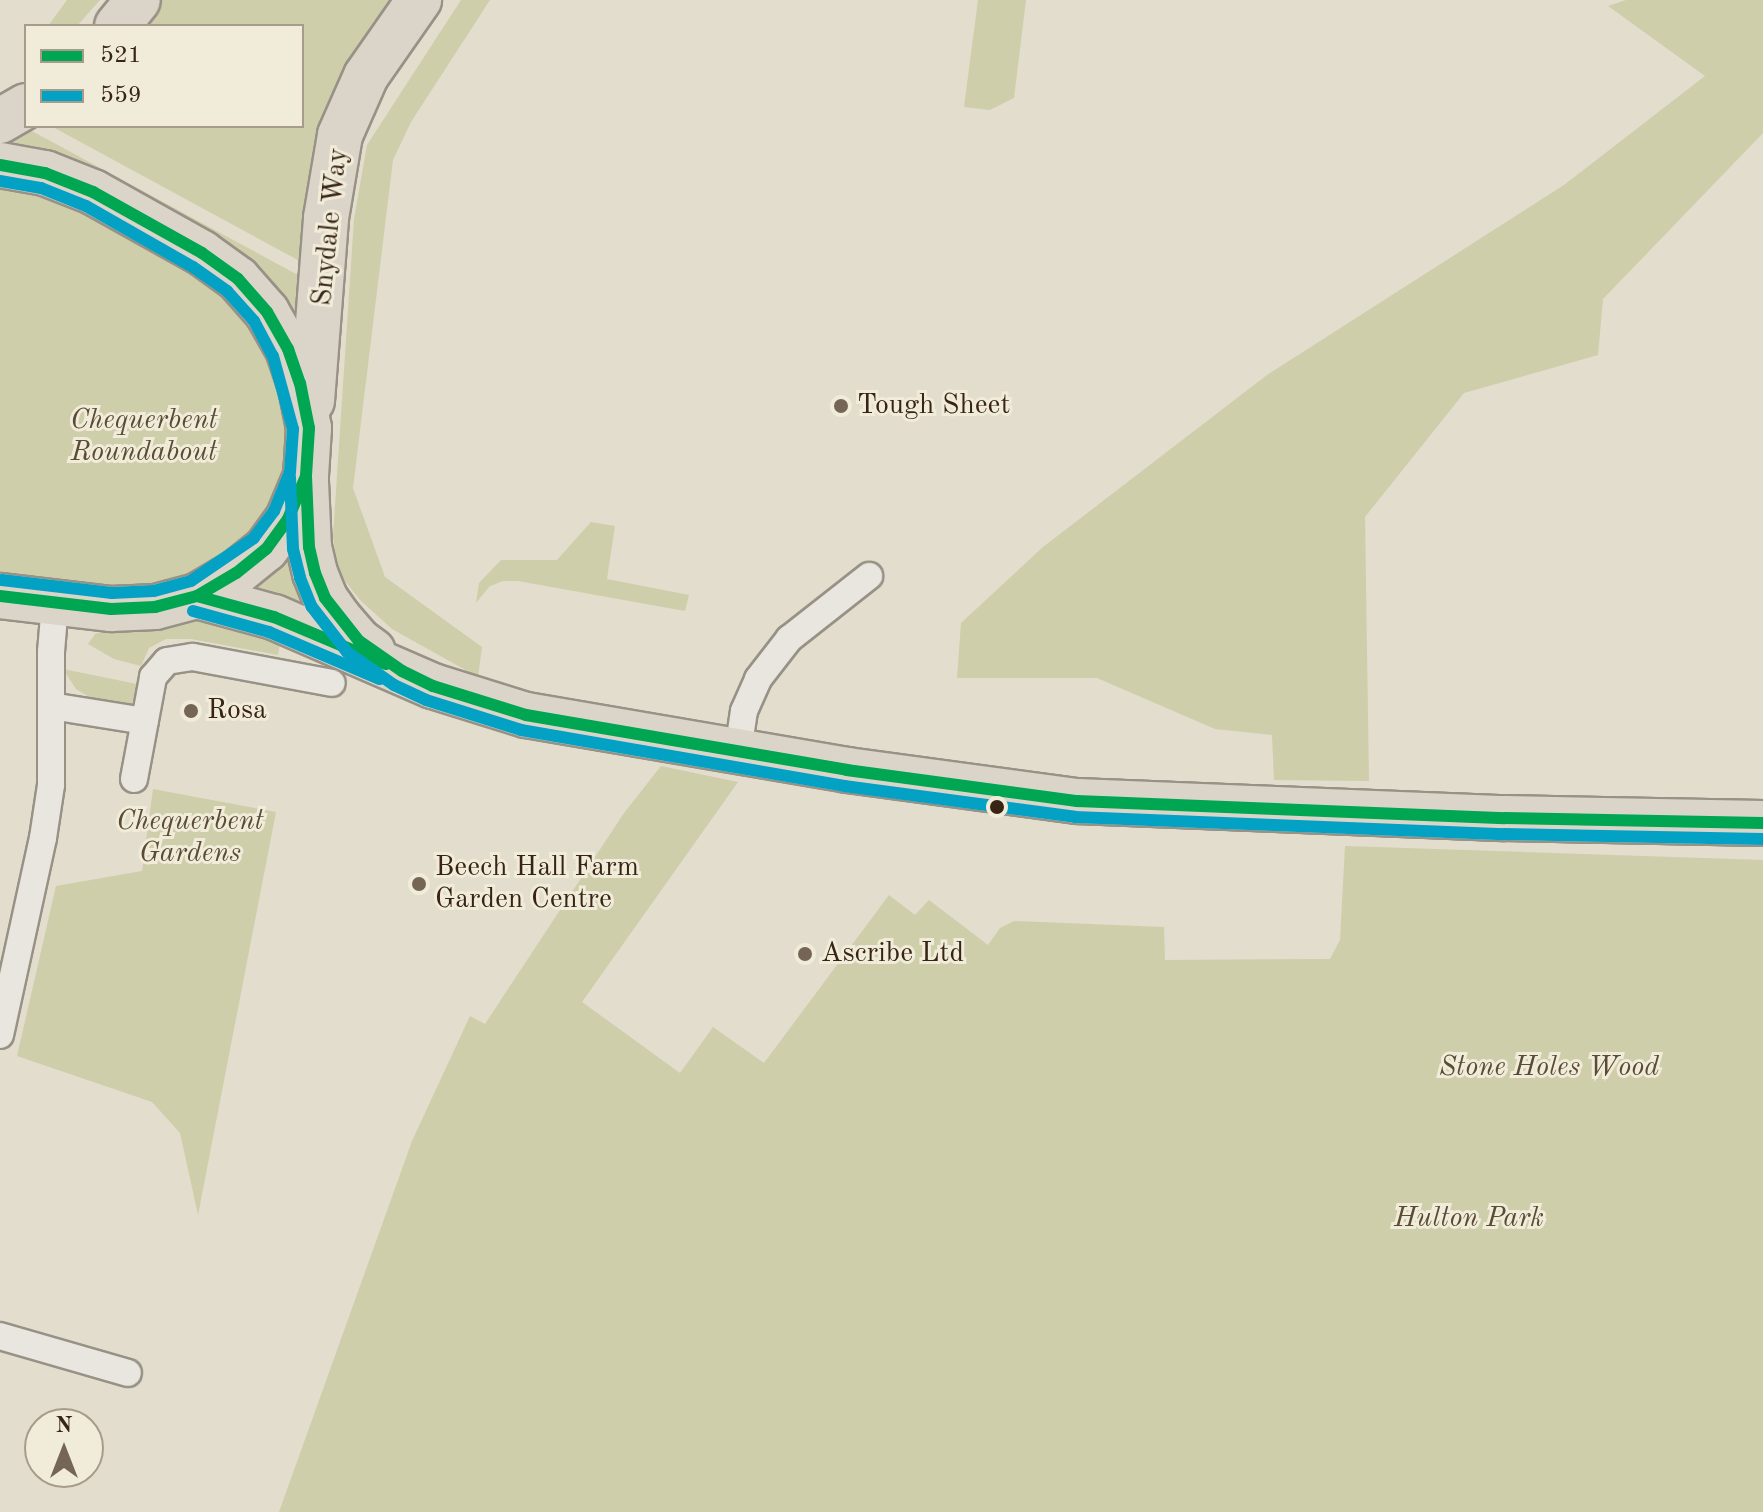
<!DOCTYPE html>
<html>
<head>
<meta charset="utf-8">
<style>
  body { margin:0 }
  #map { position:relative; width:1763px; height:1512px; overflow:hidden; background:#e2ddcc; font-family:"Old Standard TT",serif }
  div>[style] { position:absolute }
  .green>* { inset:0; background:#ceceab }
  .roads { filter:drop-shadow(2px 0 #979186) drop-shadow(-2px 0 #979186) drop-shadow(0 2px #979186) drop-shadow(0 -2px #979186) }
  .minor>* { height:26px; margin:-13px; padding:0 13px; transform-origin:13px; border-radius:13px; background:#e8e6de }
  .trunk>* { height:44px; margin:-22px; padding:0 22px; transform-origin:22px; border-radius:22px; background:#dbd5c9 }
  .bus-1>* { height:12px; margin:-6px; padding:0 6px; transform-origin:6px; border-radius:6px; background:#00a651 }
  .bus-2>* { height:12px; margin:-6px; padding:0 6px; transform-origin:6px; border-radius:6px; background:#03a2c5 }
  .dots>* { width:22px; height:22px; translate:-50% -50%; box-sizing:border-box; border:4px solid #f1ecd9; border-radius:50% }
  span { translate:-50% -50%; white-space:nowrap; text-align:center; line-height:1.15; -webkit-text-stroke:6px #f1ecd9; paint-order:stroke }
  .street-label { font-size:28px; color:#382415 }
  .poi-label { font-size:28px; color:#382415 }
  .left { translate:0 -50%; text-align:left }
  .park-label { font-size:28px; color:#594b34; font-style:italic }
  .legend { position:absolute; left:24px; top:24px; width:280px; height:104px; box-sizing:border-box; background:#f1ecd9; border:2px solid #a79c8b; margin:0; padding:10px 14px; list-style:none; font-size:24px; color:#382415 }
  .legend li { display:flex; align-items:center; gap:16px; height:40px }
  .legend b { width:40px; border:2px solid #a79c8b }
  .north { position:absolute; left:24px; top:1408px; width:80px; height:80px; box-sizing:border-box; background:#f1ecd9; border:2px solid #a79c8b; border-radius:50%; rotate:0deg; font-size:22px; font-weight:700; line-height:32px; text-align:center; color:#382415 }
  .north::after { content:''; display:block; margin:auto; width:28px; height:36px; background:#746555; clip-path:polygon(50% 0,100% 100%,50% 72%,0 100%) }
</style>
</head>
<body>
<div id="map">
  <div class="green">
    <i style="clip-path:polygon(67px 0,100px 0,77px 26px,48px 26px)"></i>
    <i style="clip-path:polygon(161px 0,400px 0,307px 265px,51px 126px,302px 126px,302px 26px,139px 26px)"></i>
    <i style="clip-path:polygon(461px 0,490px 0,411px 122px,393px 160px,353px 488px,385px 577px,482px 647px,478px 677px,392px 629px,360px 600px,345px 581px,336px 560px,333px 536px,354px 219px,367px 145px)"></i>
    <i style="clip-path:polygon(978px 0,1026px 0,1014px 98px,990px 110px,964px 107px)"></i>
    <i style="clip-path:polygon(1626px 0,1763px 0,1763px 133px,1603px 299px,1598px 355px,1464px 393px,1365px 517px,1369px 781px,1274px 780px,1272px 735px,1215px 729px,1097px 678px,957px 678px,961px 623px,1043px 547px,1267px 375px,1564px 185px,1705px 76px,1608px 6px)"></i>
    <i style="clip-path:polygon(19px 124px,296px 274px,304px 275px,301px 333px,32px 148px,0 143px,0 135px)"></i>
    <i style="clip-path:polygon(0 186px,40px 192px,84px 210px,191px 270px,224px 294px,251px 323px,269px 358px,281px 388px,289px 430px,286px 471px,270px 509px,251px 535px,189px 577px,152px 586px,111px 589px,0 575px)"></i>
    <i style="clip-path:polygon(591px 522px,615px 526px,607px 579px,689px 595px,685px 611px,518px 581px,503px 581px,490px 586px,476px 603px,479px 583px,501px 560px,557px 560px)"></i>
    <i style="clip-path:polygon(287px 543px,290px 566px,305px 601px,294px 613px,236px 596px)"></i>
    <i style="clip-path:polygon(195px 620px,221px 620px,281px 638px,278px 655px,191px 639px,166px 639px,149px 648px,141px 666px,114px 659px,88px 644px,95px 634px,115px 627px)"></i>
    <i style="clip-path:polygon(63px 669px,137px 684px,131px 707px,91px 698px,76px 689px)"></i>
    <i style="clip-path:polygon(661px 766px,738px 782px,582px 1002px,680px 1073px,713px 1027px,764px 1063px,889px 895px,915px 915px,929px 900px,988px 945px,1000px 928px,1014px 921px,1164px 927px,1165px 960px,1330px 959px,1340px 940px,1345px 846px,1763px 860px,1763px 1512px,279px 1512px,412px 1141px,470px 1016px,485px 1024px,624px 813px)"></i>
    <i style="clip-path:polygon(153px 789px,276px 812px,198px 1215px,180px 1133px,152px 1102px,17px 1056px,56px 886px,142px 871px)"></i>
  </div>
  <div class="roads">
    <div class="minor">
      <i style="left:51px;top:706px;width:95px;rotate:9.1deg"></i>
      <i style="left:738px;top:751px;width:40px;rotate:-81.5deg"></i>
      <i style="left:744px;top:711px;width:35px;rotate:-66deg"></i>
      <i style="left:758px;top:679px;width:51px;rotate:-52.2deg"></i>
      <i style="left:789px;top:639px;width:102px;rotate:-38.2deg"></i>
      <i style="left:134px;top:779px;width:104px;rotate:-79.4deg"></i>
      <i style="left:153px;top:677px;width:21px;rotate:-49deg"></i>
      <i style="left:167px;top:661px;width:26px;rotate:-9deg"></i>
      <i style="left:193px;top:657px;width:141px;rotate:10.6deg"></i>
      <i style="left:0;top:1035px;width:202px;rotate:-77.7deg"></i>
      <i style="left:43px;top:838px;width:54px;rotate:-81.4deg"></i>
      <i style="left:51px;top:785px;width:133px;rotate:-90deg"></i>
      <i style="left:51px;top:652px;width:49px;rotate:-85.3deg"></i>
      <i style="left:0;top:1336px;width:133px;rotate:16.1deg"></i>
    </div>
    <div class="trunk">
      <i style="left:117px;top:26px;width:33px;rotate:-51deg"></i>
      <i style="left:0;top:121px;width:30px;rotate:-30deg"></i>
      <i style="left:0;top:165px;width:46px;rotate:10.1deg"></i>
      <i style="left:45px;top:173px;width:52px;rotate:21.6deg"></i>
      <i style="left:93px;top:192px;width:125px;rotate:29.2deg"></i>
      <i style="left:202px;top:253px;width:44px;rotate:35.8deg"></i>
      <i style="left:238px;top:279px;width:44px;rotate:48.7deg"></i>
      <i style="left:267px;top:312px;width:43px;rotate:60.4deg"></i>
      <i style="left:288px;top:349px;width:36px;rotate:71deg"></i>
      <i style="left:300px;top:383px;width:46px;rotate:78.7deg"></i>
      <i style="left:309px;top:428px;width:48px;rotate:93.6deg"></i>
      <i style="left:306px;top:476px;width:47px;rotate:112.7deg"></i>
      <i style="left:288px;top:519px;width:37px;rotate:126deg"></i>
      <i style="left:266px;top:549px;width:38px;rotate:141deg"></i>
      <i style="left:236px;top:573px;width:45px;rotate:149.5deg"></i>
      <i style="left:197px;top:596px;width:43px;rotate:165.3deg"></i>
      <i style="left:155px;top:607px;width:44px;rotate:177.4deg"></i>
      <i style="left:111px;top:609px;width:112px;rotate:-173.3deg"></i>
      <i style="left:312px;top:401px;width:184px;rotate:-85.6deg"></i>
      <i style="left:326px;top:218px;width:84px;rotate:-80.4deg"></i>
      <i style="left:340px;top:135px;width:64px;rotate:-66.2deg"></i>
      <i style="left:366px;top:76px;width:93px;rotate:-55.1deg"></i>
      <i style="left:306px;top:482px;width:65px;rotate:87.4deg"></i>
      <i style="left:309px;top:547px;width:27px;rotate:77deg"></i>
      <i style="left:315px;top:573px;width:27px;rotate:68deg"></i>
      <i style="left:325px;top:598px;width:24px;rotate:55deg"></i>
      <i style="left:339px;top:618px;width:30px;rotate:49deg"></i>
      <i style="left:359px;top:641px;width:17px;rotate:36deg"></i>
      <i style="left:197px;top:596px;width:80px;rotate:15.3deg"></i>
      <i style="left:274px;top:617px;width:173px;rotate:23.5deg"></i>
      <i style="left:433px;top:686px;width:97px;rotate:17.3deg"></i>
      <i style="left:526px;top:715px;width:326px;rotate:9.7deg"></i>
      <i style="left:847px;top:770px;width:232px;rotate:7.7deg"></i>
      <i style="left:1077px;top:801px;width:428px;rotate:2.3deg"></i>
      <i style="left:1505px;top:818px;width:258px;rotate:1.1deg"></i>
    </div>
  </div>
  <div class="bus-1">
    <i style="left:0;top:165px;width:46px;rotate:10.1deg"></i>
    <i style="left:45px;top:173px;width:52px;rotate:21.6deg"></i>
    <i style="left:93px;top:192px;width:125px;rotate:29.2deg"></i>
    <i style="left:202px;top:253px;width:44px;rotate:35.8deg"></i>
    <i style="left:238px;top:279px;width:44px;rotate:48.7deg"></i>
    <i style="left:267px;top:312px;width:43px;rotate:60.4deg"></i>
    <i style="left:288px;top:349px;width:36px;rotate:71deg"></i>
    <i style="left:300px;top:383px;width:46px;rotate:78.7deg"></i>
    <i style="left:309px;top:428px;width:48px;rotate:93.6deg"></i>
    <i style="left:306px;top:476px;width:47px;rotate:112.7deg"></i>
    <i style="left:288px;top:519px;width:37px;rotate:126deg"></i>
    <i style="left:266px;top:549px;width:38px;rotate:141deg"></i>
    <i style="left:236px;top:573px;width:45px;rotate:149.5deg"></i>
    <i style="left:197px;top:596px;width:43px;rotate:165.3deg"></i>
    <i style="left:155px;top:607px;width:44px;rotate:177.4deg"></i>
    <i style="left:111px;top:609px;width:112px;rotate:-173.3deg"></i>
    <i style="left:306px;top:476px;width:71px;rotate:87.6deg"></i>
    <i style="left:309px;top:547px;width:27px;rotate:77deg"></i>
    <i style="left:315px;top:573px;width:27px;rotate:68deg"></i>
    <i style="left:325px;top:598px;width:55px;rotate:51.7deg"></i>
    <i style="left:359px;top:641px;width:52px;rotate:34.9deg"></i>
    <i style="left:402px;top:671px;width:34px;rotate:26deg"></i>
    <i style="left:433px;top:686px;width:97px;rotate:17.3deg"></i>
    <i style="left:526px;top:715px;width:326px;rotate:9.7deg"></i>
    <i style="left:847px;top:770px;width:232px;rotate:7.7deg"></i>
    <i style="left:1077px;top:801px;width:428px;rotate:2.3deg"></i>
    <i style="left:1505px;top:818px;width:258px;rotate:1.1deg"></i>
    <i style="left:197px;top:596px;width:80px;rotate:15.3deg"></i>
    <i style="left:274px;top:617px;width:121px;rotate:22.9deg"></i>
  </div>
  <div class="bus-2">
    <i style="left:0;top:181px;width:42px;rotate:9.7deg"></i>
    <i style="left:41px;top:188px;width:48px;rotate:21.8deg"></i>
    <i style="left:86px;top:206px;width:123px;rotate:29.7deg"></i>
    <i style="left:193px;top:267px;width:42px;rotate:35.2deg"></i>
    <i style="left:227px;top:291px;width:40px;rotate:48deg"></i>
    <i style="left:254px;top:321px;width:40px;rotate:62deg"></i>
    <i style="left:273px;top:356px;width:76px;rotate:74.7deg"></i>
    <i style="left:293px;top:429px;width:43px;rotate:94deg"></i>
    <i style="left:290px;top:472px;width:42px;rotate:112.3deg"></i>
    <i style="left:274px;top:511px;width:34px;rotate:127deg"></i>
    <i style="left:254px;top:538px;width:76px;rotate:145.7deg"></i>
    <i style="left:191px;top:581px;width:39px;rotate:165deg"></i>
    <i style="left:153px;top:591px;width:41px;rotate:177.2deg"></i>
    <i style="left:112px;top:593px;width:111px;rotate:-173.3deg"></i>
    <i style="left:290px;top:477px;width:72px;rotate:87.6deg"></i>
    <i style="left:293px;top:549px;width:30px;rotate:76deg"></i>
    <i style="left:300px;top:578px;width:31px;rotate:68deg"></i>
    <i style="left:312px;top:607px;width:57px;rotate:52.1deg"></i>
    <i style="left:347px;top:652px;width:57px;rotate:35.1deg"></i>
    <i style="left:394px;top:685px;width:35px;rotate:25deg"></i>
    <i style="left:426px;top:700px;width:100px;rotate:17.5deg"></i>
    <i style="left:521px;top:730px;width:328px;rotate:9.8deg"></i>
    <i style="left:844px;top:786px;width:233px;rotate:7.6deg"></i>
    <i style="left:1075px;top:817px;width:429px;rotate:2.3deg"></i>
    <i style="left:1504px;top:834px;width:259px;rotate:1.1deg"></i>
    <i style="left:193px;top:611px;width:79px;rotate:15.4deg"></i>
    <i style="left:269px;top:632px;width:120px;rotate:23.1deg"></i>
  </div>
  <div class="dots">
    <i style="left:841px;top:406px;background:#746555"></i>
    <i style="left:191px;top:711px;background:#746555"></i>
    <i style="left:997px;top:807px;background:#382415"></i>
    <i style="left:419px;top:884px;background:#746555"></i>
    <i style="left:805px;top:954px;background:#746555"></i>
  </div>
  <div class="street-label">
    <span style="left:331px;top:227px;rotate:-84deg">Snydale Way</span>
  </div>
  <div class="poi-label">
    <span class="left" style="left:857px;top:406px">Tough Sheet</span>
    <span class="left" style="left:207px;top:711px">Rosa</span>
    <span class="left" style="left:435px;top:884px">Beech Hall Farm<br>Garden Centre</span>
    <span class="left" style="left:821px;top:954px">Ascribe Ltd</span>
  </div>
  <div class="park-label">
    <span style="left:144px;top:437px">Chequerbent<br>Roundabout</span>
    <span style="left:190px;top:838px">Chequerbent<br>Gardens</span>
    <span style="left:1549px;top:1068px">Stone Holes Wood</span>
    <span style="left:1469px;top:1219px">Hulton Park</span>
  </div>
  <ul class="legend">
  <li><b style="height:10px;background:#00a651"></b>521</li>
  <li><b style="height:10px;background:#03a2c5"></b>559</li>
  </ul>
  <div class="north">N</div>
</div>
</body>
</html>
